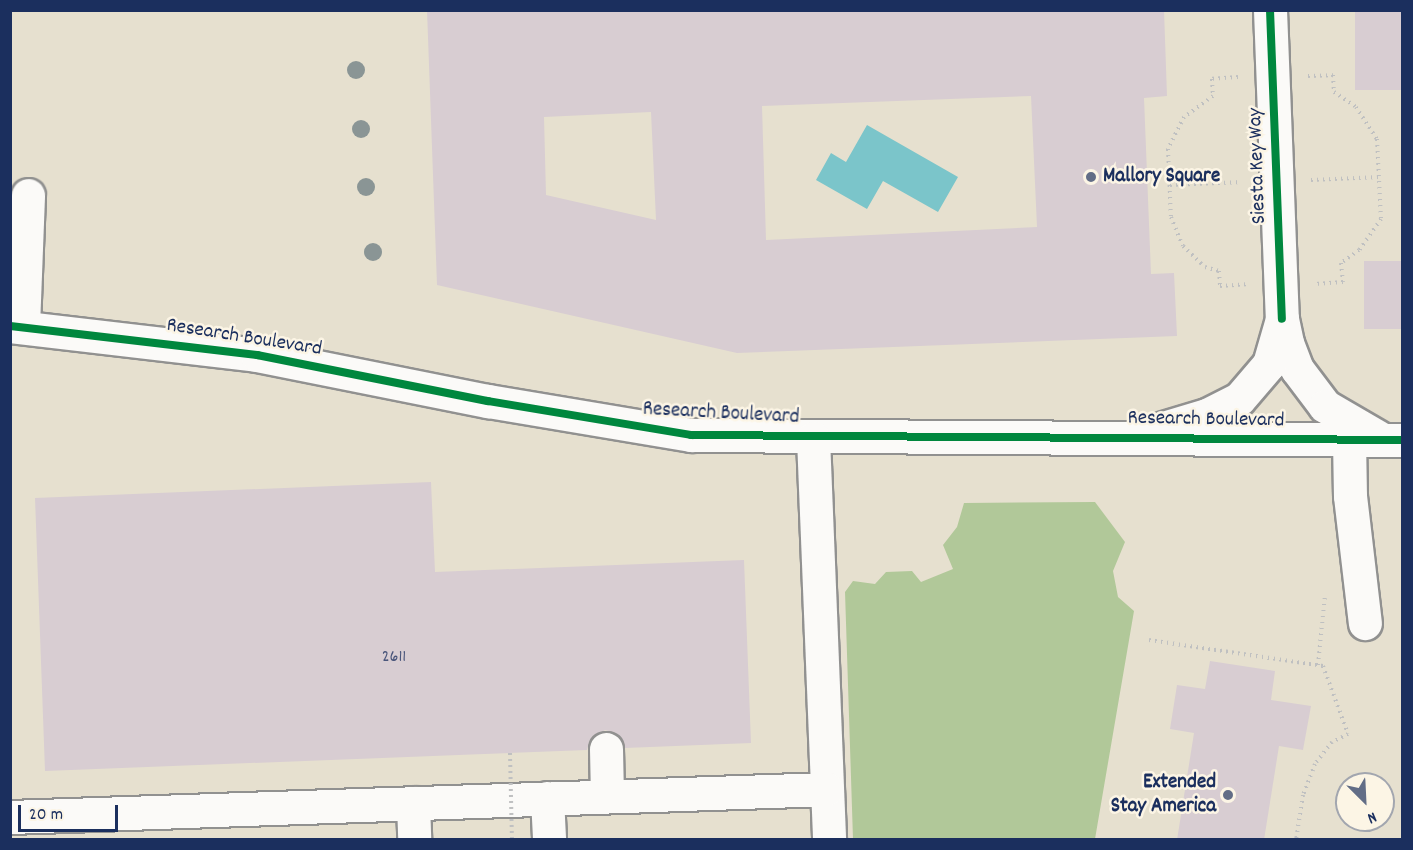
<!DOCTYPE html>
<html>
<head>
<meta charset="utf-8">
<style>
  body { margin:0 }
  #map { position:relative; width:1413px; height:850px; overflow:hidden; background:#e6e0cf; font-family:Dekko,sans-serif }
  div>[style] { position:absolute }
  .forest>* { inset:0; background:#b1c899 }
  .water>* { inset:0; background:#7bc5ca }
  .building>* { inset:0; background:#d8cdd2; transform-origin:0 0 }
  .path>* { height:4px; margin-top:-2px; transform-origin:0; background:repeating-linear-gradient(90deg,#bfc0c1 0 1.5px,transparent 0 6px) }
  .roads { filter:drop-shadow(2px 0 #919190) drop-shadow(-2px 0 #919190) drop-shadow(0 2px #919190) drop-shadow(0 -2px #919190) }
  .minor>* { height:33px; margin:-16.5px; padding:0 16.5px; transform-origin:16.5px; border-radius:16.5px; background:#fbfaf8 }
  .path-bridge>* { height:4px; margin-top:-2px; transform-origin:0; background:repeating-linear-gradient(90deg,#bfc0c1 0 1.5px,transparent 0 6px) }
  .cycleway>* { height:8px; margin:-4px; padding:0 4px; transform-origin:4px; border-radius:4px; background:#00873e }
  .trees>* { width:18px; height:18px; margin:-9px; border-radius:50%; background:#8a9595 }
  .dots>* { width:16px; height:16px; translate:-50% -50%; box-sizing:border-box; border:3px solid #fcf5e5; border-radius:50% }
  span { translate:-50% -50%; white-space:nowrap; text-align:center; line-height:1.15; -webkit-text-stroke:5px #fcf5e5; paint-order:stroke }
  .number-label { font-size:18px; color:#4a567b }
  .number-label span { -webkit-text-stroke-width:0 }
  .street-label { font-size:21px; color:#1b2f5e }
  .poi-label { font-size:21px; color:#1b2f5e; font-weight:700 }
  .left { translate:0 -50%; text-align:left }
  .right { translate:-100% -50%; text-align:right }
  .frame { position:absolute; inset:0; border:12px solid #1b2f5e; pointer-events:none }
  .north { position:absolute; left:1335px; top:772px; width:60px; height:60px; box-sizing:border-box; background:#fcf5e5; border:2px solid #a2a6af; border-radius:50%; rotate:156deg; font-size:16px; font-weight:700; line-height:24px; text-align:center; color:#1b2f5e }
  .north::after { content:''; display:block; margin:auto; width:21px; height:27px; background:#626d86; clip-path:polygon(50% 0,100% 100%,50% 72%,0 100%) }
  .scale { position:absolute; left:18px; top:805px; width:100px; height:27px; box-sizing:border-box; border:3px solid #1b2f5e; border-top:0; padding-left:8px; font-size:18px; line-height:21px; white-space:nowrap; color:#1b2f5e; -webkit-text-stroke:4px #fcf5e5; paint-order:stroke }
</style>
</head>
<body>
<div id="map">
  <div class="forest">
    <i style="clip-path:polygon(1095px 502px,1125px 542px,1113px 571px,1118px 597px,1134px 611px,1095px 839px,853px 839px,845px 592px,853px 581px,875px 584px,886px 572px,912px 571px,921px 582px,953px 569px,943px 545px,957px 527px,964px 503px)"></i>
  </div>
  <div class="water">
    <i style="clip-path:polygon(867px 125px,958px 177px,938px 212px,883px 181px,867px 209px,816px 180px,831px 153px,846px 162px)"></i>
  </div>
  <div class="building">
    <i style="clip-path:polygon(evenodd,427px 10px,1164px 10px,1167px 96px,1144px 98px,1151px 274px,1174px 273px,1177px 336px,737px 353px,437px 285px,427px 10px,1031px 96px,1037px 227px,766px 240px,762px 106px,1031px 96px,427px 10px,651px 112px,656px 220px,546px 195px,544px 117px,651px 112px)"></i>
    <i style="left:1355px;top:10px;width:47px;height:80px"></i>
    <i style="left:1402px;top:261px;width:68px;height:38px;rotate:90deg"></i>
    <i style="clip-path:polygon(431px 482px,435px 572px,744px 560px,751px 743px,625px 748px,615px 733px,605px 730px,590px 740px,587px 750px,45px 771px,35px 498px)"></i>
    <i style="clip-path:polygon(1210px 661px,1275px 671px,1271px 700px,1311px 706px,1303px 750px,1279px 746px,1264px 840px,1177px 840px,1194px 733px,1170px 729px,1177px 685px,1205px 689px)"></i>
  </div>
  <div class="path">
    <i style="left:1308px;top:76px;width:25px;rotate:-2deg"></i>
    <i style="left:1333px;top:75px;width:17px;rotate:87deg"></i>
    <i style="left:1334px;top:92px;width:27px;rotate:34deg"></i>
    <i style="left:1356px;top:107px;width:38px;rotate:57deg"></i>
    <i style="left:1377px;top:139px;width:80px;rotate:87.1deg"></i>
    <i style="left:1381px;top:219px;width:38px;rotate:125deg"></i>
    <i style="left:1359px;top:250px;width:22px;rotate:144deg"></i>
    <i style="left:1341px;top:263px;width:19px;rotate:84deg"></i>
    <i style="left:1343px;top:282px;width:28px;rotate:176deg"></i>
    <i style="left:1238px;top:77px;width:26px;rotate:176deg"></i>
    <i style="left:1212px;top:79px;width:17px;rotate:87deg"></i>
    <i style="left:1213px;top:96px;width:36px;rotate:144deg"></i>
    <i style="left:1184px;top:117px;width:36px;rotate:117deg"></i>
    <i style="left:1168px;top:149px;width:68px;rotate:87.5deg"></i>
    <i style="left:1171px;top:217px;width:31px;rotate:68deg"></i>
    <i style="left:1183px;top:246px;width:30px;rotate:44deg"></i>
    <i style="left:1205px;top:267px;width:15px;rotate:16deg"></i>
    <i style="left:1219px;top:271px;width:15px;rotate:86deg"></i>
    <i style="left:1220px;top:286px;width:26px;rotate:-4deg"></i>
    <i style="left:1311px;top:180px;width:68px;rotate:-2.5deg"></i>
    <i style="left:1170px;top:185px;width:72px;rotate:-2.4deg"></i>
    <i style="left:1149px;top:640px;width:176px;rotate:8.5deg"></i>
    <i style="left:1323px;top:666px;width:72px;rotate:69.8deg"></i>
    <i style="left:1348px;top:734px;width:18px;rotate:153deg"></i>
    <i style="left:1332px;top:742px;width:28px;rotate:128deg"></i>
    <i style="left:1315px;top:764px;width:33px;rotate:111deg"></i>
    <i style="left:1303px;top:795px;width:46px;rotate:98.8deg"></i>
    <i style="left:1318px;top:665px;width:70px;rotate:-84.3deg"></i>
  </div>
  <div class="roads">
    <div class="minor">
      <i style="left:1270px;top:10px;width:309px;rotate:87.8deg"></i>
      <i style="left:1282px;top:319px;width:25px;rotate:78deg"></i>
      <i style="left:1287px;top:343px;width:28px;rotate:69deg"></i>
      <i style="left:1297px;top:369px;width:46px;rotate:52.9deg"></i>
      <i style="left:1325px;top:406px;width:61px;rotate:30.3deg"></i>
      <i style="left:10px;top:326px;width:249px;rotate:6.7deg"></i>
      <i style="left:257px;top:355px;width:236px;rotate:11.3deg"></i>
      <i style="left:488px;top:401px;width:206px;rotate:9.5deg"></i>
      <i style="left:691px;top:435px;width:711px;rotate:0.4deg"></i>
      <i style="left:23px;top:326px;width:131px;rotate:-87.8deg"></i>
      <i style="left:1163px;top:428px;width:46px;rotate:-16.5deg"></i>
      <i style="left:1207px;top:415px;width:36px;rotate:-27deg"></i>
      <i style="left:1239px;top:399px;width:46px;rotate:-49.4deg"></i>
      <i style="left:1269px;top:364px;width:47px;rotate:-73.9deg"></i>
      <i style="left:813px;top:438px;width:402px;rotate:87.7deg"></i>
      <i style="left:1349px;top:439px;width:57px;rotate:89deg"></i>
      <i style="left:1350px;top:496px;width:128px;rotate:83.3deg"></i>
      <i style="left:606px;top:749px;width:47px;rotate:88.8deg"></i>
      <i style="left:547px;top:798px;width:40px;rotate:87.1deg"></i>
      <i style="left:413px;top:803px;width:37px;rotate:88deg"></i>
      <i style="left:10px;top:817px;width:817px;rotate:-1.96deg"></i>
    </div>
  </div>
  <div class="path-bridge">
    <i style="left:510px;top:753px;width:86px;rotate:88.7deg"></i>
  </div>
  <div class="cycleway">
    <i style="left:1270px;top:10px;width:309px;rotate:87.8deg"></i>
    <i style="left:10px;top:326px;width:249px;rotate:6.7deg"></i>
    <i style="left:257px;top:355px;width:236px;rotate:11.3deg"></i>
    <i style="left:488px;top:401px;width:206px;rotate:9.5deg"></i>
    <i style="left:691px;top:435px;width:711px;rotate:0.4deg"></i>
  </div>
  <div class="trees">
    <i style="left:356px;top:70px"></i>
    <i style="left:361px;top:129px"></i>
    <i style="left:366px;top:187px"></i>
    <i style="left:373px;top:252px"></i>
  </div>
  <div class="dots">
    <i style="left:1091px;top:177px;background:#626d86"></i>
    <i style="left:1228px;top:795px;background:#626d86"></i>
  </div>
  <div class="number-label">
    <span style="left:394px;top:658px">2611</span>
  </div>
  <div class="street-label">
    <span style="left:1258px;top:166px;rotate:-92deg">Siesta Key Way</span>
    <span style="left:244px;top:338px;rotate:9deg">Research Boulevard</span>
    <span style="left:721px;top:414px;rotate:3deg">Research Boulevard</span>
    <span style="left:1206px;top:420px;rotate:1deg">Research Boulevard</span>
  </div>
  <div class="poi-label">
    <span class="left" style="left:1103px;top:177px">Mallory Square</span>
    <span class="right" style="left:1216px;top:795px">Extended<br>Stay America</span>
  </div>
  <div class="frame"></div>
  <div class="north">N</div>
  <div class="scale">20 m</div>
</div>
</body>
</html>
